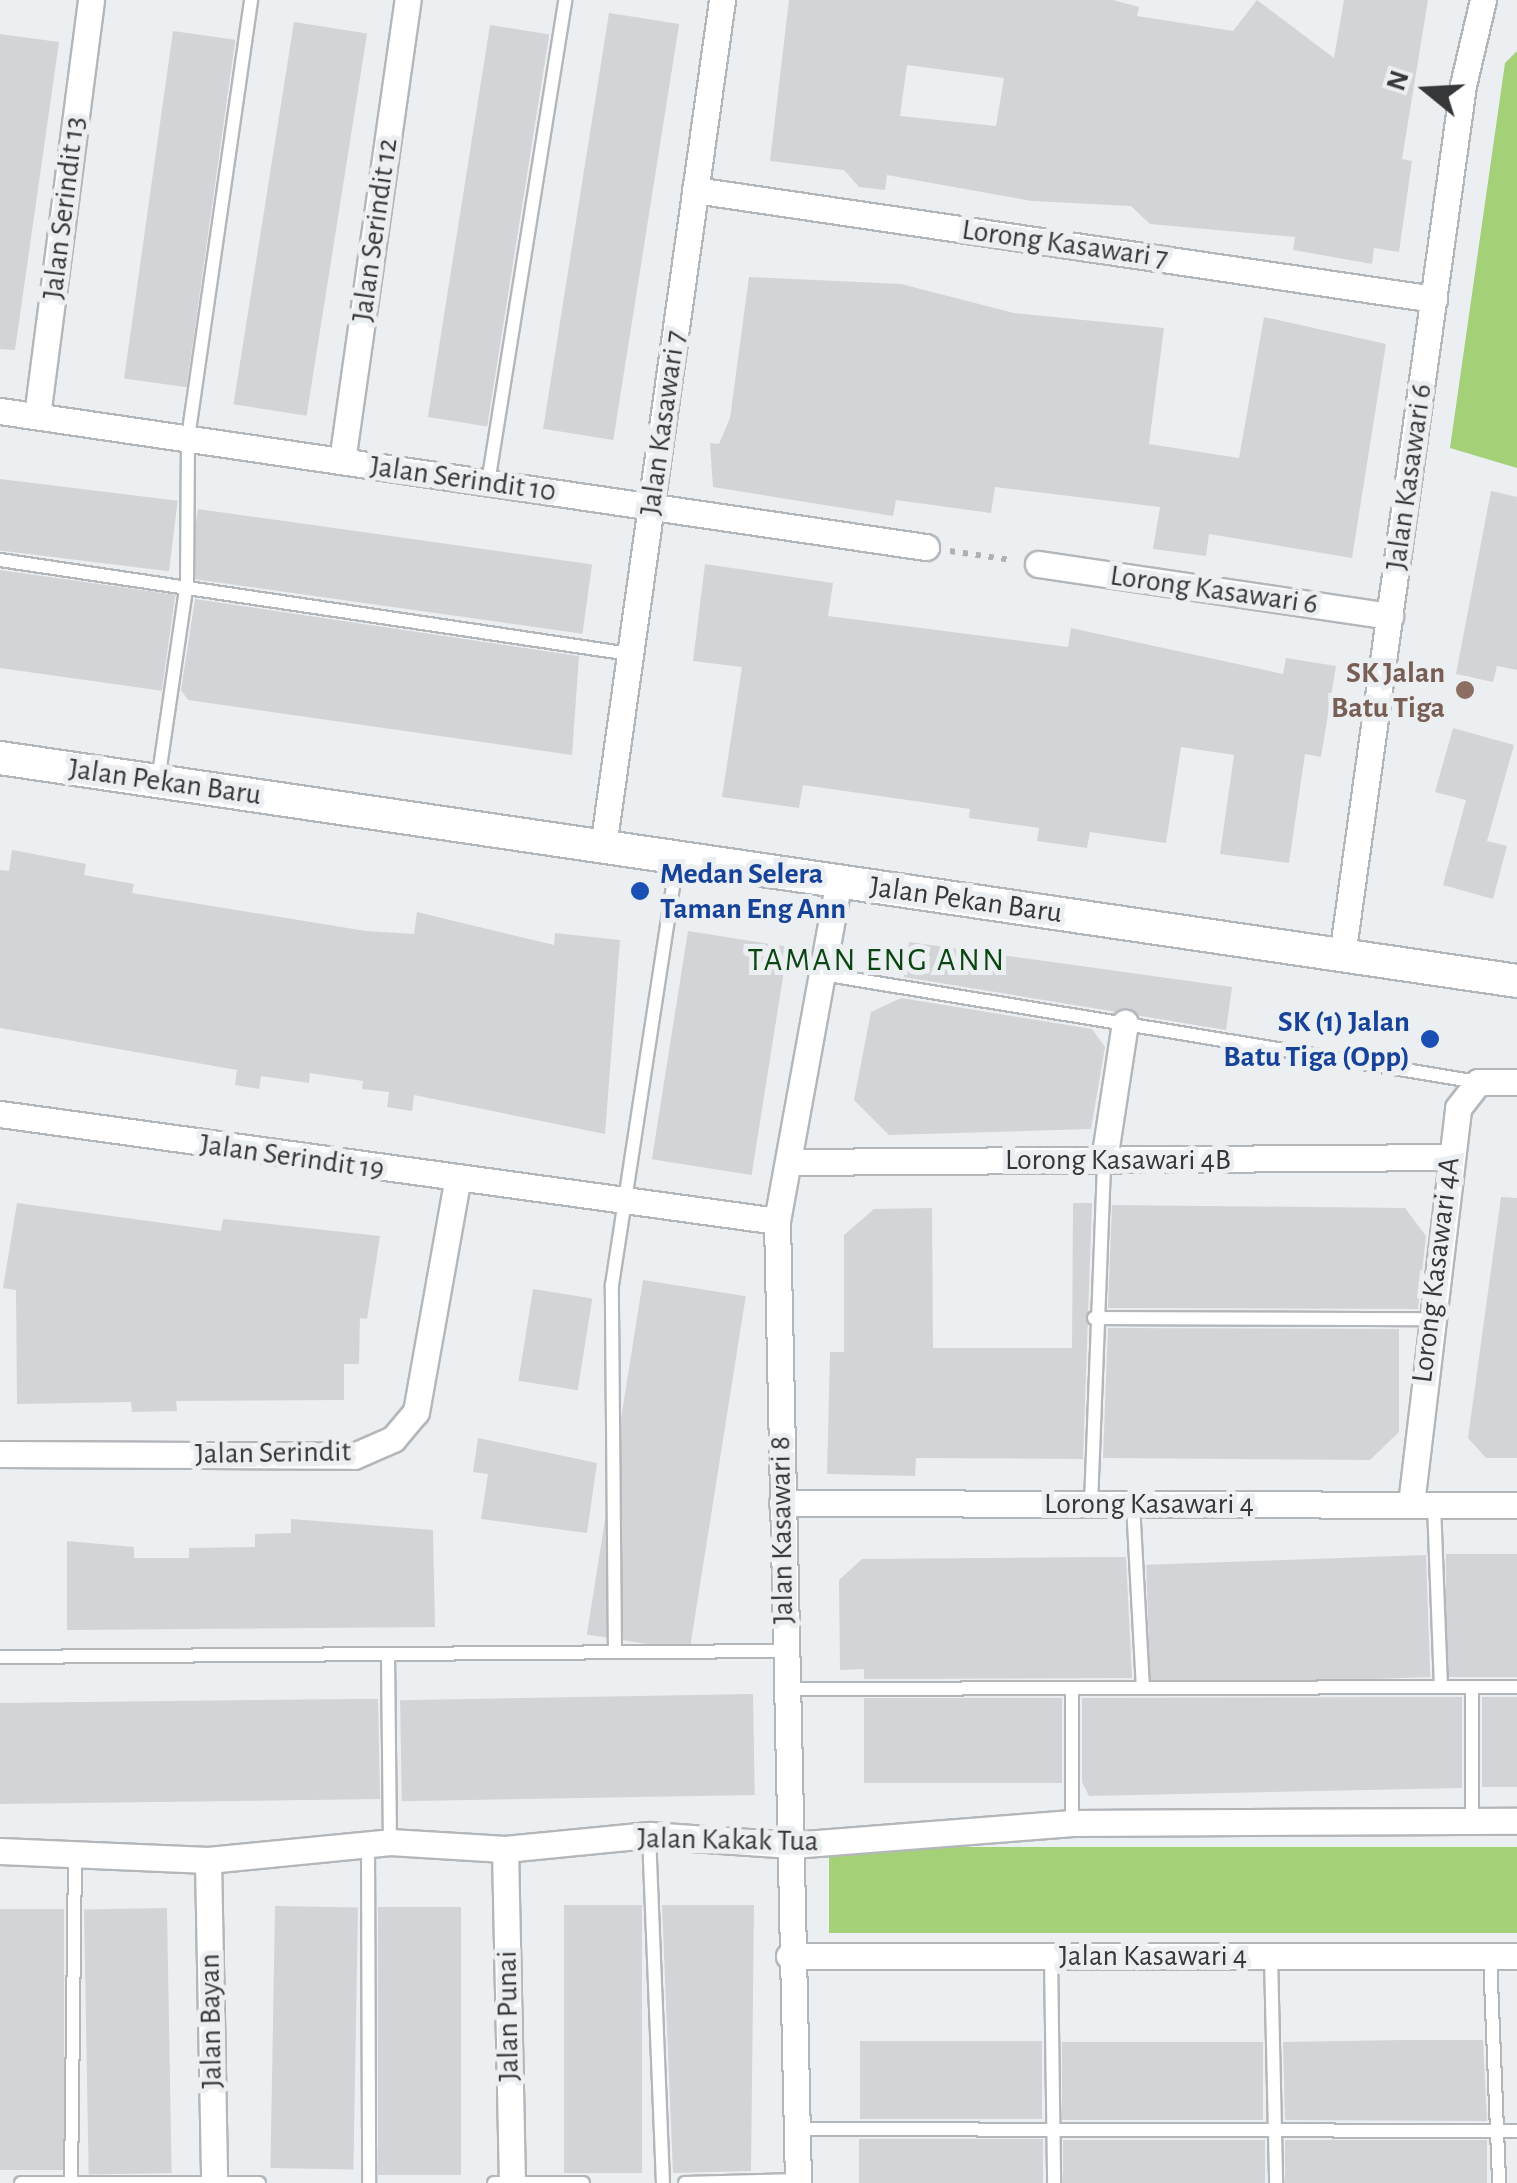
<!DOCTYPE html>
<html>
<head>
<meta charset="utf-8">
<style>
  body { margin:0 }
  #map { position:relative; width:1517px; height:2183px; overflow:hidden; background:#eceff1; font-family:"Alegreya Sans",sans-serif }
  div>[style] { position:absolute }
  .green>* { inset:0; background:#a4d078; transform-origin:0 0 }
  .building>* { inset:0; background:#d2d4d7; transform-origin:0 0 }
  .path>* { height:6px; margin-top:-3px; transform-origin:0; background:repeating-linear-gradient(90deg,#aeb1b2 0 5px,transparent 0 13px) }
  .roads { filter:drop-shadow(2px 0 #b4b7ba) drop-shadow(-2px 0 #b4b7ba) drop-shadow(0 2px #b4b7ba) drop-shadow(0 -2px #b4b7ba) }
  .service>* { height:12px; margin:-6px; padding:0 6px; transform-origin:6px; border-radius:6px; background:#fff }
  .minor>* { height:25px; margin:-12.5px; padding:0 12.5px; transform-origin:12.5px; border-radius:12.5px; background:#fff }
  .tertiary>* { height:32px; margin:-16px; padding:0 16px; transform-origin:16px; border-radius:16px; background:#fff }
  .dots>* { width:28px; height:28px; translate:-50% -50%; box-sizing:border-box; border:5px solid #eceff1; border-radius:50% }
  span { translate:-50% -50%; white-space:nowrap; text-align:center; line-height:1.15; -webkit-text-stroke:10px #eceff1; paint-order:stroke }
  .street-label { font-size:30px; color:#363738 }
  .education-label { font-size:30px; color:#785e54; font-weight:700 }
  .right { translate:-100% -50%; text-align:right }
  .transit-label { font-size:30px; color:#164399; font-weight:700 }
  .left { translate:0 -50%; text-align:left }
  .neighbourhood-label { font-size:32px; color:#0b4512; letter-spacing:2.5px }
  .north { position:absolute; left:1377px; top:40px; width:100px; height:100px; -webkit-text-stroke:8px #eceff1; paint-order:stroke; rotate:288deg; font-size:28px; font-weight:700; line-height:40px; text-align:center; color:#363738 }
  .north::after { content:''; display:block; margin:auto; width:35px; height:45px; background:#363738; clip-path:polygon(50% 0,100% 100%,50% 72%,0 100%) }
</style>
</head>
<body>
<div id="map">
  <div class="green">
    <i style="clip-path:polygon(1517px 51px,1517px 468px,1450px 448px,1505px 63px)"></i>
    <i style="left:1517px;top:1847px;width:86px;height:688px;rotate:90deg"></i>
  </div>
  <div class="building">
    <i style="clip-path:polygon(evenodd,789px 0,1113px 0,1139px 7px,1137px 16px,1233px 31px,1257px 0,1334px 58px,1344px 0,1428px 0,1402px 159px,1412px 161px,1399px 252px,1374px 248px,1372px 264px,1293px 250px,1295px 237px,1150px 224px,1131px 206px,1032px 201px,887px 175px,885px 190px,859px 187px,844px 170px,770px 161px,789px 0,907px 65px,1004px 78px,996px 126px,900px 116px,907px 65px)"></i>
    <i style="left:609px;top:13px;width:71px;height:421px;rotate:9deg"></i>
    <i style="left:294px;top:22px;width:74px;height:387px;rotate:9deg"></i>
    <i style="left:490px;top:25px;width:60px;height:397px;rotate:9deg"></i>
    <i style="left:173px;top:31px;width:63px;height:351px;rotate:8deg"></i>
    <i style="clip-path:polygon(0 34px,59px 42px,15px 350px,0 349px)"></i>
    <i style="clip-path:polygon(749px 277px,901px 284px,1014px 313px,1164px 328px,1149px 444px,1239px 458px,1264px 317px,1386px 344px,1352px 558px,1209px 534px,1206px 556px,1153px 549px,1160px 507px,995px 487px,991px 513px,896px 500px,893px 516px,713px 487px,710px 443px,719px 444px,730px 418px)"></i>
    <i style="left:0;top:479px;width:179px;height:71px;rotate:7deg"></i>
    <i style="clip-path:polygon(1491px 491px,1517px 497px,1517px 670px,1497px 666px,1493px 682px,1456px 674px)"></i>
    <i style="left:198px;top:509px;width:398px;height:70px;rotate:8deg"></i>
    <i style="clip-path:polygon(705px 564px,833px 583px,828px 616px,1068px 647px,1071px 628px,1283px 674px,1286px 658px,1336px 666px,1321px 757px,1305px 754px,1289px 863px,1220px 854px,1234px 755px,1181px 747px,1166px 843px,1090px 832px,1087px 848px,1037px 841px,1039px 828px,969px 818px,970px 809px,803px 785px,799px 808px,722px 797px,742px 667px,693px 661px)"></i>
    <i style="left:0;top:570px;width:177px;height:97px;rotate:8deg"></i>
    <i style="clip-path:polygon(195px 599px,579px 656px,572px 755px,188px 700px,181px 690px)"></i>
    <i style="clip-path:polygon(1453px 728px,1514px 745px,1487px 841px,1507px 846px,1493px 899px,1443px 885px,1466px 800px,1435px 792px)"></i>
    <i style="clip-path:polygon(12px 850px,86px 864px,84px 875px,134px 884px,132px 893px,366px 931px,414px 934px,417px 912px,554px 945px,555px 933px,620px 940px,605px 1134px,414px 1095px,412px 1111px,387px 1107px,389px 1092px,362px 1089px,363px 1081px,310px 1073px,309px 1083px,261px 1076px,259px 1089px,235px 1085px,237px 1070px,0 1028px,0 870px,9px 871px)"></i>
    <i style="left:688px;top:931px;width:101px;height:231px;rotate:9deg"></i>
    <i style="clip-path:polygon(909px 942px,1232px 987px,1226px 1030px,904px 977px)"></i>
    <i style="clip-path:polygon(901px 998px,1092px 1029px,1105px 1047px,1091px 1129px,889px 1135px,854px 1100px,871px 1012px)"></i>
    <i style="clip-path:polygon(1501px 1197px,1517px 1198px,1517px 1458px,1486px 1458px,1468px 1438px)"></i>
    <i style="clip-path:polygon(17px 1203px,221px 1231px,223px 1219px,380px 1236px,367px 1319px,360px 1318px,359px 1364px,344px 1364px,344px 1400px,176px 1401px,177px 1411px,132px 1412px,131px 1402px,17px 1404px,16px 1290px,3px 1288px)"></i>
    <i style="clip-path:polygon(1073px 1203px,1092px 1203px,1083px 1459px,916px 1458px,915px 1476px,827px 1474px,830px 1352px,844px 1352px,844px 1235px,874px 1209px,932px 1208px,933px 1348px,1072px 1348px)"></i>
    <i style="clip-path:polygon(1112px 1205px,1405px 1208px,1426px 1236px,1418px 1309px,1108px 1308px)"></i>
    <i style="left:643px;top:1280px;width:104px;height:359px;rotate:9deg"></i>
    <i style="left:533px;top:1289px;width:60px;height:93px;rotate:9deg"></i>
    <i style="clip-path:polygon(1108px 1328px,1399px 1329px,1399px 1432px,1370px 1460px,1103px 1458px)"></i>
    <i style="clip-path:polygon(478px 1438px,597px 1463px,587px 1533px,481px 1519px,488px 1474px,473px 1472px)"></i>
    <i style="clip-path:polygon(291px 1519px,433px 1530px,435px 1627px,67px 1630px,67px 1541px,134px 1547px,134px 1558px,189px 1558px,189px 1548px,255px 1547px,255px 1534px,291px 1533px)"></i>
    <i style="left:1517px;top:1554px;width:123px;height:71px;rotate:90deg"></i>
    <i style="left:1426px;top:1555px;width:122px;height:280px;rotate:88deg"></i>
    <i style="clip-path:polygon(1096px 1557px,1126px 1557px,1132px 1678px,864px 1679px,864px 1669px,840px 1670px,839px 1580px,862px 1559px)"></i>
    <i style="left:753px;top:1694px;width:101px;height:353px;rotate:89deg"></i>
    <i style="clip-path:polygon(1462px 1697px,1462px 1788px,1089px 1796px,1082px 1782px,1082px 1698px)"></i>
    <i style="left:1482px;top:1697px;width:35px;height:90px"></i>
    <i style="left:1062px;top:1698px;width:85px;height:198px;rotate:90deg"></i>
    <i style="clip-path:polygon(352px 1699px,378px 1699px,380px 1799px,0 1804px,0 1703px)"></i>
    <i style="left:564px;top:1905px;width:78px;height:268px"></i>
    <i style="clip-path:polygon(662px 1905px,754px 1905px,751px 2171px,673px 2173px)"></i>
    <i style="left:275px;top:1906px;width:83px;height:262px;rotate:1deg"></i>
    <i style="left:378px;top:1907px;width:83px;height:268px"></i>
    <i style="left:167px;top:1908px;width:265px;height:83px;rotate:89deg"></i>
    <i style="left:0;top:1909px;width:64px;height:261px"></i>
    <i style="clip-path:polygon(1404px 2040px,1483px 2040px,1487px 2121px,1285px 2120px,1283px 2042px)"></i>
    <i style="left:860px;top:2041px;width:182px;height:78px"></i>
    <i style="left:1062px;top:2042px;width:201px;height:78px"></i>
    <i style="left:859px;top:2139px;width:184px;height:44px"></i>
    <i style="left:1063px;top:2140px;width:202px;height:43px"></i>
    <i style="left:1285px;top:2140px;width:202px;height:43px"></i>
  </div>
  <div class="path">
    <i style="left:950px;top:551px;width:63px;rotate:8.3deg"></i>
  </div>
  <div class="roads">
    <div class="service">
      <i style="left:488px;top:483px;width:489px;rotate:-80.9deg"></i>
      <i style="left:0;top:560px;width:637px;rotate:8.49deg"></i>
      <i style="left:158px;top:781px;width:200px;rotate:-81.7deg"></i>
      <i style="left:187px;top:583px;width:145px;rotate:-89.6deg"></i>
      <i style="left:188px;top:438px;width:443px;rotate:-81.8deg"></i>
      <i style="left:822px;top:974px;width:665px;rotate:9.35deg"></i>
      <i style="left:1094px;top:1318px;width:335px;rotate:0.2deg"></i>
      <i style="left:1091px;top:1504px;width:344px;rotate:-87.8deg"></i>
      <i style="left:1133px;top:1504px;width:184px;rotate:86.9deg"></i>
      <i style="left:1434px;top:1505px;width:182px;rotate:87.8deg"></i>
      <i style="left:615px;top:1652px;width:367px;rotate:-90.5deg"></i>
      <i style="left:612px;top:1285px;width:430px;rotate:-81.3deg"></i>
      <i style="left:388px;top:1654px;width:188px;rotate:89.4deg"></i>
      <i style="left:0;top:1657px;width:784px;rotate:-0.44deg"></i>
      <i style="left:785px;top:1689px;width:732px;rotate:-0.16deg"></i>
      <i style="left:1072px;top:1689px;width:134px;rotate:90deg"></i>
      <i style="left:1472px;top:1821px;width:134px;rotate:-90deg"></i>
      <i style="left:649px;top:1835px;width:348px;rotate:87.7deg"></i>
      <i style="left:368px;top:1848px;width:335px;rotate:89.8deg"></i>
      <i style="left:1051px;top:1956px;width:227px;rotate:89.2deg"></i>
      <i style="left:1271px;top:1956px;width:227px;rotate:88.7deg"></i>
      <i style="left:1490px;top:1956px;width:227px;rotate:87.7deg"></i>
      <i style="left:795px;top:2129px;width:722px;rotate:0.16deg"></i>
      <i style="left:21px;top:2183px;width:238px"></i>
      <i style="left:71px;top:2183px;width:332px;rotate:-89.3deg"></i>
      <i style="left:494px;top:2183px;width:89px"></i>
      <i style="left:685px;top:2183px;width:113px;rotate:-1.5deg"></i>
    </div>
    <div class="minor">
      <i style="left:695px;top:190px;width:747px;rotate:8.39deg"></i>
      <i style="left:0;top:411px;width:936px;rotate:8.36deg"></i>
      <i style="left:37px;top:416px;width:419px;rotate:-82.6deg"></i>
      <i style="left:342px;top:461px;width:466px;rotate:-81.9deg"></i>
      <i style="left:1038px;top:564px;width:356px;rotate:8.4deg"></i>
      <i style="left:603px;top:847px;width:855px;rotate:-82deg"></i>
      <i style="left:1342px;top:956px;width:879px;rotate:-82.09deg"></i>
      <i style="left:1463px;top:85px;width:87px;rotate:-76.8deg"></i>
      <i style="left:0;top:1114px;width:784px;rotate:7.84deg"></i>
      <i style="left:1104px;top:1160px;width:139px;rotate:-81.3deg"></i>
      <i style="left:788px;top:1162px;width:660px;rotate:-0.43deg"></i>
      <i style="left:0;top:1454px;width:354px;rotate:0.3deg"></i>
      <i style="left:354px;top:1456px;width:43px;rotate:-23.6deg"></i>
      <i style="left:393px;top:1439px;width:35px;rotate:-50deg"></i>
      <i style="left:416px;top:1412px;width:235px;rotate:-79.9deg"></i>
      <i style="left:782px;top:1503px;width:735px;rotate:0.16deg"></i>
      <i style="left:1411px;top:1504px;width:399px;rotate:-83.2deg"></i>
      <i style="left:1458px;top:1108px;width:33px;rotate:-52deg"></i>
      <i style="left:1478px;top:1082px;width:39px"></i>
      <i style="left:505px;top:1849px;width:334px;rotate:88.8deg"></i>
      <i style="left:0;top:1851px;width:208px;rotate:2.5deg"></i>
      <i style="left:208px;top:1860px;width:183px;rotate:-5.6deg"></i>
      <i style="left:390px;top:1842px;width:115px;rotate:3.5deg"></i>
      <i style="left:505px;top:1849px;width:145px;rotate:-5.6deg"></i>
      <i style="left:649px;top:1835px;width:143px;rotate:4deg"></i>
      <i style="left:792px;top:1845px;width:281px;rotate:-4.5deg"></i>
      <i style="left:1072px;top:1823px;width:445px;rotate:-0.3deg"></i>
      <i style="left:208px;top:1860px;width:323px;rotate:88.9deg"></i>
      <i style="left:789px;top:1956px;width:728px"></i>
      <i style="left:798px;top:2183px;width:962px;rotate:-91.25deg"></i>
      <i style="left:777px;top:1221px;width:346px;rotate:-79.7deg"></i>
    </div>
    <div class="tertiary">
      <i style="left:0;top:758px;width:1533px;rotate:8.36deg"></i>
    </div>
  </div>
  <div class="dots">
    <i style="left:1465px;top:690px;background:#8d6e63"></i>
    <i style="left:640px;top:891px;background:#1a4fb4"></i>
    <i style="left:1430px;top:1039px;background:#1a4fb4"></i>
  </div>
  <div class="street-label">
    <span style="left:64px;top:208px;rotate:-83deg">Jalan Serindit 13</span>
    <span style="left:375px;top:230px;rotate:-82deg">Jalan Serindit 12</span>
    <span style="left:1065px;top:244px;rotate:8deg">Lorong Kasawari 7</span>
    <span style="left:663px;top:423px;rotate:-82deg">Jalan Kasawari 7</span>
    <span style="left:1409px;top:477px;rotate:-82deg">Jalan Kasawari 6</span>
    <span style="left:463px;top:479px;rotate:8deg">Jalan Serindit 10</span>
    <span style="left:1214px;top:590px;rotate:8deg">Lorong Kasawari 6</span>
    <span style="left:165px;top:782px;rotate:8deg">Jalan Pekan Baru</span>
    <span style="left:966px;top:900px;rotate:8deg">Jalan Pekan Baru</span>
    <span style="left:292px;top:1157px;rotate:8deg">Jalan Serindit 19</span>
    <span style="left:1118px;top:1160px">Lorong Kasawari 4B</span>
    <span style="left:1436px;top:1270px;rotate:-83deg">Lorong Kasawari 4A</span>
    <span style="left:273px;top:1453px;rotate:-1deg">Jalan Serindit</span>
    <span style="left:1149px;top:1504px">Lorong Kasawari 4</span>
    <span style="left:782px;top:1530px;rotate:-91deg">Jalan Kasawari 8</span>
    <span style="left:728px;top:1840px;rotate:1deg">Jalan Kakak Tua</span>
    <span style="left:1153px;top:1956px">Jalan Kasawari 4</span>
    <span style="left:508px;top:2016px;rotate:-91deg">Jalan Punai</span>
    <span style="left:211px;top:2021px;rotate:-91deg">Jalan Bayan</span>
  </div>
  <div class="education-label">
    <span class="right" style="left:1445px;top:690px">SK Jalan<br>Batu Tiga</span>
  </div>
  <div class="transit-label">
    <span class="left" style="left:660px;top:891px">Medan Selera<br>Taman Eng Ann</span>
    <span class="right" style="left:1410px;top:1039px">SK (1) Jalan<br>Batu Tiga (Opp)</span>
  </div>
  <div class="neighbourhood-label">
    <span style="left:877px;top:960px">TAMAN ENG ANN</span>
  </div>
  <div class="north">N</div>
</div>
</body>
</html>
